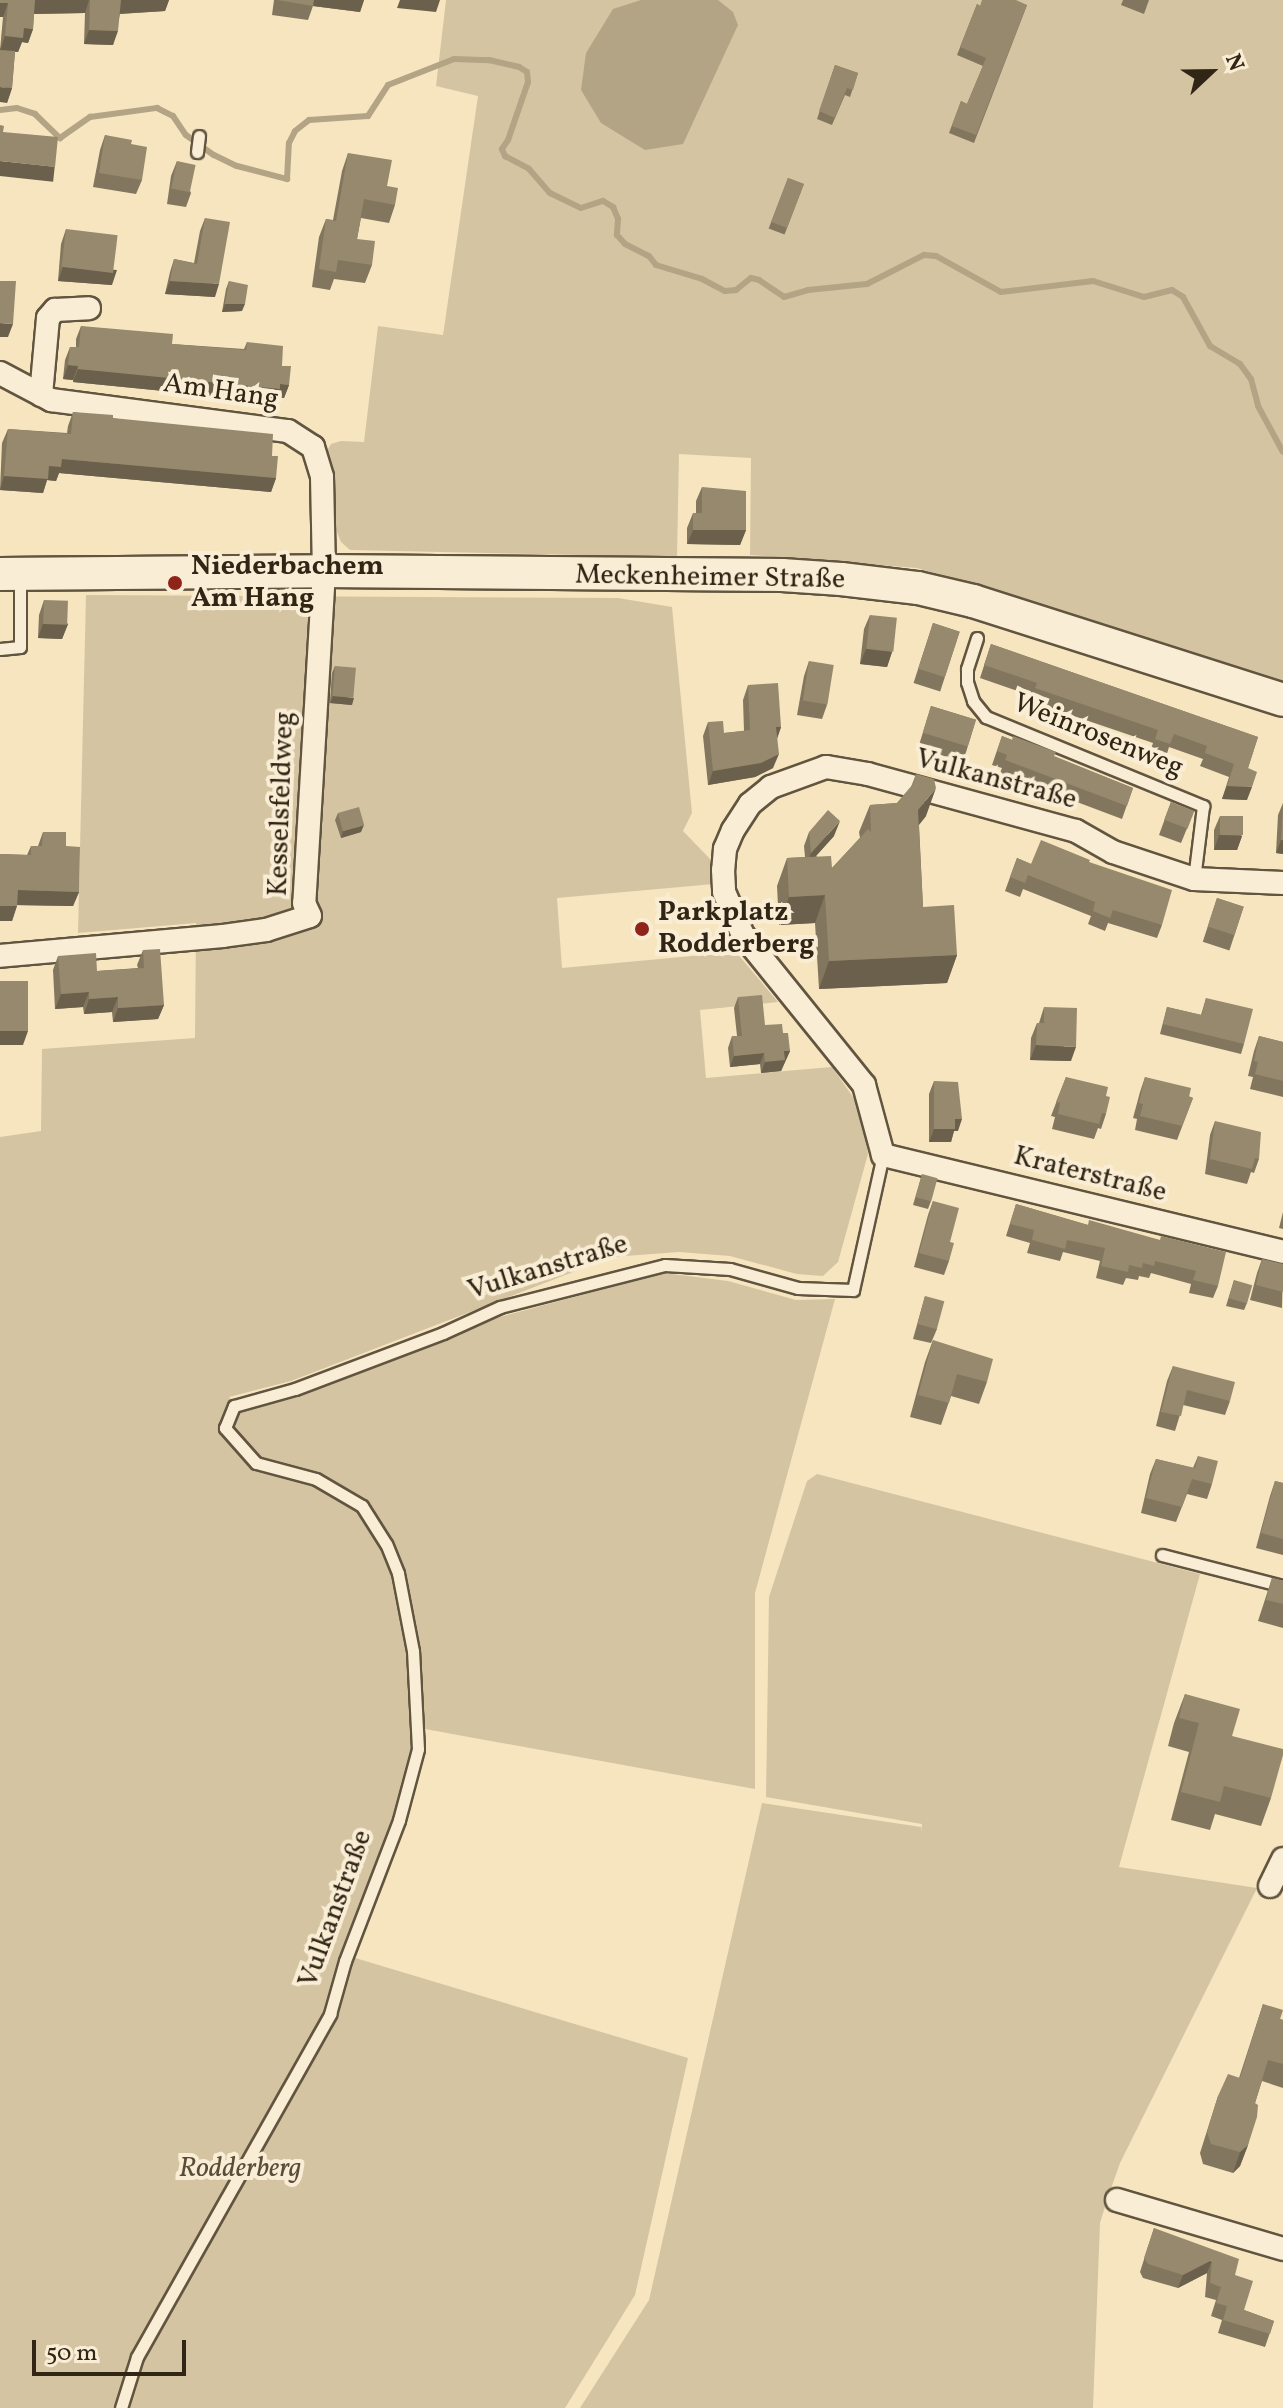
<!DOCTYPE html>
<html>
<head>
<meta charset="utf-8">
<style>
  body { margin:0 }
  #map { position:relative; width:1283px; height:2408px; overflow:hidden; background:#f6e5bf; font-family:Vollkorn,serif }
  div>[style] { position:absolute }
  .green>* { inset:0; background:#d5c4a2 }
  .water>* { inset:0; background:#b3a485 }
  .stream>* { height:6px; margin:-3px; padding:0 3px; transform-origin:3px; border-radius:3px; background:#b3a485 }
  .roads { filter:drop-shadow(2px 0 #625540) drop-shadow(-2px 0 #625540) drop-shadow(0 2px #625540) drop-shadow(0 -2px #625540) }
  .lane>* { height:11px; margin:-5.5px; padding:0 5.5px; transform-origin:5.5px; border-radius:5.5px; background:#f9eed5 }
  .street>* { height:22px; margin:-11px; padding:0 11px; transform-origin:11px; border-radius:11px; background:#f9eed5 }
  .secondary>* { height:32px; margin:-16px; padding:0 16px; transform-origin:16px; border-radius:16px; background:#f9eed5 }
  .wall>* { inset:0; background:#82765e; transform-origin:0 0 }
  .shaded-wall>* { inset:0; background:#6a604c; transform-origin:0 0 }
  .building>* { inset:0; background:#97896d; transform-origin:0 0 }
  .dots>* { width:22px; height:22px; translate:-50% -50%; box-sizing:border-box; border:4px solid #f9eed5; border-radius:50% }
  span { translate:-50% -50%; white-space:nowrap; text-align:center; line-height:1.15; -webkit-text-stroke:8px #f9eed5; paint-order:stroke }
  .street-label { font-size:28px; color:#312515 }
  .poi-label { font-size:28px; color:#312515; font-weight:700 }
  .left { translate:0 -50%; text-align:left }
  .park-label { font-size:28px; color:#5a4d38; font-style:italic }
  .north { position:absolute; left:1171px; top:32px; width:80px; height:80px; -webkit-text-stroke:6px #f9eed5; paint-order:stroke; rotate:68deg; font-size:22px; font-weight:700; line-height:32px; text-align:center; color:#312515 }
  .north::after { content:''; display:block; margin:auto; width:28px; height:36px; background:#312515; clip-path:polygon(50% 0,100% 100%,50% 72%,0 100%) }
  .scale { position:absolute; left:32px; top:2340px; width:154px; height:36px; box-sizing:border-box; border:4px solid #312515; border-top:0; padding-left:10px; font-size:24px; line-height:28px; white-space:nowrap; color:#312515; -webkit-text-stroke:6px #f9eed5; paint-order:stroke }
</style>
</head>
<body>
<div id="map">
  <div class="green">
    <i style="clip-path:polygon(446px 0,1283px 0,1283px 682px,917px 568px,750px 555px,751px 458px,679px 454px,677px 557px,350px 550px,341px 542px,333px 522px,325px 454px,331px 444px,341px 441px,364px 442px,378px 326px,443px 335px,478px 96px,436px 86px)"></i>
    <i style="clip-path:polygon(86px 595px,618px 598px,672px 607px,692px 813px,683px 831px,713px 862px,714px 884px,557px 898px,562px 968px,736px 952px,778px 1002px,700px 1010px,706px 1078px,832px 1067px,860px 1107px,868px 1154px,838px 1262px,823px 1276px,797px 1274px,730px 1256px,679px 1252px,612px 1257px,291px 1381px,229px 1397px,242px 1412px,297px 1397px,500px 1317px,664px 1273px,728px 1281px,796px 1300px,835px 1299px,755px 1593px,755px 1789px,425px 1729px,423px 1750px,405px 1821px,385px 1882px,352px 1957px,688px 2058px,635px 2295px,565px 2408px,0 2408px,0 1137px,41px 1131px,42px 1049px,195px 1038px,196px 923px,78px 933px)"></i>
    <i style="clip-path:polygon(817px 1474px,1200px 1574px,1119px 1867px,1257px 1888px,1120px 2163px,1107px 2200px,1100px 2223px,1093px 2408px,580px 2408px,649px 2300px,762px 1803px,921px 1827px,921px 1832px,922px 1824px,766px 1797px,769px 1597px,807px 1481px)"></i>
  </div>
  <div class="water">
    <i style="clip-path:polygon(641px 0,718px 0,733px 12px,738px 25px,683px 144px,645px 150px,601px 123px,581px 90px,586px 53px,613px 9px)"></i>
  </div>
  <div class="stream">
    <i style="left:0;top:110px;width:17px;rotate:-7deg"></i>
    <i style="left:17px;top:108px;width:19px;rotate:18deg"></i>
    <i style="left:35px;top:114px;width:35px;rotate:44deg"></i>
    <i style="left:60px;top:138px;width:37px;rotate:-35deg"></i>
    <i style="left:90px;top:117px;width:68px;rotate:-7.7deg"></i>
    <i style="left:157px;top:108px;width:18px;rotate:27deg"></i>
    <i style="left:173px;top:116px;width:23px;rotate:56deg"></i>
    <i style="left:186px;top:135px;width:34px;rotate:36deg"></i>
    <i style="left:214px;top:155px;width:25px;rotate:26deg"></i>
    <i style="left:237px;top:166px;width:52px;rotate:14.6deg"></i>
    <i style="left:287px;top:179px;width:36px;rotate:-87deg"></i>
    <i style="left:289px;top:143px;width:13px;rotate:-63deg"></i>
    <i style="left:295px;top:131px;width:18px;rotate:-38deg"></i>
    <i style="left:309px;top:120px;width:59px;rotate:-3.9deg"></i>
    <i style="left:368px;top:116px;width:37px;rotate:-57deg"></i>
    <i style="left:388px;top:85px;width:71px;rotate:-21.5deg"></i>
    <i style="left:454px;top:59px;width:35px;rotate:2deg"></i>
    <i style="left:489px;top:60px;width:31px;rotate:13deg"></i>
    <i style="left:519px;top:67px;width:9px;rotate:32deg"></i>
    <i style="left:527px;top:72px;width:10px;rotate:84deg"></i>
    <i style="left:528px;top:82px;width:61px;rotate:109deg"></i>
    <i style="left:508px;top:140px;width:11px;rotate:124deg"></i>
    <i style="left:502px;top:149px;width:8px;rotate:67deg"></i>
    <i style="left:505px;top:156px;width:27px;rotate:28deg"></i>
    <i style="left:529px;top:169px;width:32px;rotate:49deg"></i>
    <i style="left:550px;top:193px;width:34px;rotate:26deg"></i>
    <i style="left:581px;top:208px;width:23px;rotate:-18deg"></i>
    <i style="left:603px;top:201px;width:12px;rotate:31deg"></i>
    <i style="left:613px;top:207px;width:13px;rotate:67deg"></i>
    <i style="left:618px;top:219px;width:16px;rotate:94deg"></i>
    <i style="left:617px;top:235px;width:12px;rotate:48deg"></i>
    <i style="left:625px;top:244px;width:27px;rotate:27deg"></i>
    <i style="left:649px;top:256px;width:11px;rotate:52deg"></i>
    <i style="left:656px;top:265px;width:48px;rotate:16.9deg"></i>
    <i style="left:702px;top:279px;width:26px;rotate:28deg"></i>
    <i style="left:725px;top:291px;width:11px;rotate:-5deg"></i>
    <i style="left:736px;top:290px;width:19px;rotate:-39deg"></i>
    <i style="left:751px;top:278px;width:8px;rotate:14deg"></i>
    <i style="left:759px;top:280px;width:30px;rotate:34deg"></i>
    <i style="left:784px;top:297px;width:25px;rotate:-16deg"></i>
    <i style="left:808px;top:290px;width:59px;rotate:-5.8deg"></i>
    <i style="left:867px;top:284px;width:64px;rotate:-27deg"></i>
    <i style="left:924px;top:255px;width:12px;rotate:5deg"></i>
    <i style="left:936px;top:256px;width:74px;rotate:29deg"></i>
    <i style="left:1001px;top:292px;width:93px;rotate:-6.8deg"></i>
    <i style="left:1093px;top:281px;width:53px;rotate:17.4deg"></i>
    <i style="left:1144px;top:297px;width:29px;rotate:-14deg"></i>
    <i style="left:1172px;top:290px;width:13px;rotate:32deg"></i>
    <i style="left:1183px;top:297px;width:56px;rotate:61.1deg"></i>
    <i style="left:1210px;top:346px;width:35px;rotate:31deg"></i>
    <i style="left:1240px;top:364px;width:19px;rotate:54deg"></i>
    <i style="left:1251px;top:379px;width:28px;rotate:75deg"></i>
    <i style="left:1258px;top:406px;width:52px;rotate:61.5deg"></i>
  </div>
  <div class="roads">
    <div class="lane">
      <i style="left:197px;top:152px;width:16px;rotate:-83deg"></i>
      <i style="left:977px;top:638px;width:33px;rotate:108deg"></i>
      <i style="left:967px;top:669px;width:13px;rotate:90deg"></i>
      <i style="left:967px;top:682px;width:20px;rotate:72deg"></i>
      <i style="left:973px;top:701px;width:21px;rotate:51deg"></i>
      <i style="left:986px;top:717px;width:235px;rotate:22.3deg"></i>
      <i style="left:1203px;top:806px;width:74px;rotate:97deg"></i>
      <i style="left:0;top:649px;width:20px;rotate:-6deg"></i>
      <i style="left:20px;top:647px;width:72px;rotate:-90deg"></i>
      <i style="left:1162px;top:1555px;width:125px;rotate:14.4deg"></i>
      <i style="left:121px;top:2408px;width:53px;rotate:-72.6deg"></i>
      <i style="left:137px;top:2357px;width:394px;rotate:-60.6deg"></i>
      <i style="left:330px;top:2014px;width:55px;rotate:-74.2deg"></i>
      <i style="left:345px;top:1961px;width:151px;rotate:-69deg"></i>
      <i style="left:399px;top:1820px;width:73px;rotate:-75deg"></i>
      <i style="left:418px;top:1749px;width:98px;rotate:-92.9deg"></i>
      <i style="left:413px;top:1651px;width:79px;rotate:-100.9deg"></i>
      <i style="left:398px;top:1573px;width:31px;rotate:-112deg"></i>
      <i style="left:386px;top:1544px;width:45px;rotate:-122.3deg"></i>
      <i style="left:362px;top:1506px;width:53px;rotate:-149.6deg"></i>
      <i style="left:316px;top:1479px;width:62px;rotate:-165.1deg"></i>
      <i style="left:256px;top:1463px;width:47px;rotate:-131.5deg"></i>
      <i style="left:225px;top:1428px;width:24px;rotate:-68deg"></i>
      <i style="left:234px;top:1406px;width:63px;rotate:-15.6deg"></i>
      <i style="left:295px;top:1389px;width:158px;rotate:-20.7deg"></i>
      <i style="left:443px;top:1333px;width:63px;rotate:-24.5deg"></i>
      <i style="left:500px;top:1307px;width:170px;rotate:-14.3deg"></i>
      <i style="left:665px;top:1265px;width:65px;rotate:3.5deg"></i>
      <i style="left:730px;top:1269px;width:71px;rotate:15.6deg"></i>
      <i style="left:798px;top:1288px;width:55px;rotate:2.1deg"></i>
      <i style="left:853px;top:1290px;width:138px;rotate:-77.5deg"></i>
    </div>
    <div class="street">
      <i style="left:0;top:373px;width:58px;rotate:27.9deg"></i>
      <i style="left:51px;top:400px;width:239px;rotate:7.5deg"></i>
      <i style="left:288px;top:431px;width:30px;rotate:33deg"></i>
      <i style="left:313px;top:447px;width:31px;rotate:73deg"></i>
      <i style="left:322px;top:477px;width:94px;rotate:88.8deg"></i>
      <i style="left:324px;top:571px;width:333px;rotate:93.4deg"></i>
      <i style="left:304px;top:903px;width:14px;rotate:65deg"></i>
      <i style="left:310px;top:916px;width:46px;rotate:162.3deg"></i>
      <i style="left:266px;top:930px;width:43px;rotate:172.1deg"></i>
      <i style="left:223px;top:936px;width:224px;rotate:174.9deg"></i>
      <i style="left:41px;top:395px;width:77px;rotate:-84.8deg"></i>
      <i style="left:48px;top:318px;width:11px;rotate:-49deg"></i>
      <i style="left:55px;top:310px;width:34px;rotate:-3deg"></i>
      <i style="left:1283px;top:883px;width:89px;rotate:-177.4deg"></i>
      <i style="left:1194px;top:879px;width:85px;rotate:-161.6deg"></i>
      <i style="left:1113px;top:852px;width:43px;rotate:-150.4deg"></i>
      <i style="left:1076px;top:831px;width:216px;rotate:-164.7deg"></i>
      <i style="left:868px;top:774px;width:43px;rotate:-170.5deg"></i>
      <i style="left:826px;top:767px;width:59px;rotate:160deg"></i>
      <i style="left:771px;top:787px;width:27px;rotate:141deg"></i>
      <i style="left:750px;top:804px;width:31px;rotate:123deg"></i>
      <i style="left:733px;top:830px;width:21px;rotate:113deg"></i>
      <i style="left:725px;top:849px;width:21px;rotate:95deg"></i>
      <i style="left:723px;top:870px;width:22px;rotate:87deg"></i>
      <i style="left:724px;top:892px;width:47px;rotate:66.2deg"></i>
      <i style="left:743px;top:935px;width:193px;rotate:51.1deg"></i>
      <i style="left:864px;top:1085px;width:73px;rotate:74.8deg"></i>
      <i style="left:883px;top:1155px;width:412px;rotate:13.6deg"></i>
      <i style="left:1270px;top:1886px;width:30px;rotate:-64deg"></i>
      <i style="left:1117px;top:2200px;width:173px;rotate:16.4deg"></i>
    </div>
    <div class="secondary">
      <i style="left:0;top:574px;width:324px;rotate:-0.5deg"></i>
      <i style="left:324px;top:571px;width:458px;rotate:0.5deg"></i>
      <i style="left:782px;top:575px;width:59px;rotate:3.9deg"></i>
      <i style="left:841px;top:579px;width:78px;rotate:6.7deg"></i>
      <i style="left:918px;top:588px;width:57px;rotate:13.3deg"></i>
      <i style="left:973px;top:601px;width:325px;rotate:17.7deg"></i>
    </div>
  </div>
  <div class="wall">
    <i style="clip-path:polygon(0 0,169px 0,165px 11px,120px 14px,113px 45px,84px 44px,85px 13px,34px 14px,33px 29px,28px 43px,22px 42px,18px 52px,15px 52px,12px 88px,7px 103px,0 50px,3px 17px)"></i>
    <i style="clip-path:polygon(274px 0,364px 0,360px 12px,313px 6px,308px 20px,272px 15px)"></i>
    <i style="clip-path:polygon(1123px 0,1149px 0,1144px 14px,1121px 5px)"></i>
    <i style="clip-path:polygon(977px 4px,980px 6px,1027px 5px,974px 143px,949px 133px,961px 101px,967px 104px,983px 66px,957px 55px)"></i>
    <i style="clip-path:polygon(835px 65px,858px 73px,850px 97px,845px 95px,832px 125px,817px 119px)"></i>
    <i style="clip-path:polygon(105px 135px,131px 144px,142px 180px,136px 194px,93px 187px,100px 150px)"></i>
    <i style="clip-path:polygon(348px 153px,387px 186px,395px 205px,389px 223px,361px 218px,357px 239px,372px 265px,365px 283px,334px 279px,330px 290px,312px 287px,319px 237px,326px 219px,333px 220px,342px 171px)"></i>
    <i style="clip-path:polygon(177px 161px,191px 193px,186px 207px,167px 204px,171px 176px)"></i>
    <i style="left:788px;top:178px;width:17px;height:54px;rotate:21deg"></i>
    <i style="clip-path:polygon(205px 218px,215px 297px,165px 294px,170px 272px,174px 259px,194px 263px,200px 231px)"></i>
    <i style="clip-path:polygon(66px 229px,112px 285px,58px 281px,61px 244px)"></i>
    <i style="clip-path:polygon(229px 281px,242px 311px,222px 312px,226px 289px)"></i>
    <i style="clip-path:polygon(81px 326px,172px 344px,244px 349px,247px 342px,282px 366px,289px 385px,284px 398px,276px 397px,275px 402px,73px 382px,73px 380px,63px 379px,65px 360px,70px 347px,76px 347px,76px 339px)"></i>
    <i style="clip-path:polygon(73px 412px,113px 418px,272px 456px,276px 478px,271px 492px,59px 473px,56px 481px,47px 480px,43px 493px,0 490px,2px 443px,8px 429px,67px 433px,68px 426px)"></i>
    <i style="clip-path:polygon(702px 487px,746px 530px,740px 545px,687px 544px,687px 528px,693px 513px,696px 513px,696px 501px)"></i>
    <i style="clip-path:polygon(44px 600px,68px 624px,62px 639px,38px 638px,39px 615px)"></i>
    <i style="clip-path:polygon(870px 615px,892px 652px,887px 667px,860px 664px,864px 629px)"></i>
    <i style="left:933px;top:623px;width:28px;height:63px;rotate:18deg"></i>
    <i style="clip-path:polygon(991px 644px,1258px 737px,1248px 768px,1247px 800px,1222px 799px,1229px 777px,1200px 766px,1203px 759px,1169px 747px,1166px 757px,1150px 752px,1153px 743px,1030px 701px,1032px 696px,980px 678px)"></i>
    <i style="clip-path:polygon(809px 661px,827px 705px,822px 719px,797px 715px,804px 676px)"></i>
    <i style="clip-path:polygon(335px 666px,352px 705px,330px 703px,332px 673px)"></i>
    <i style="clip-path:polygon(748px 685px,781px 727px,777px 739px,773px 768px,755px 777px,708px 785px,703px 736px,708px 722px,724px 733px,744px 731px,743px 700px)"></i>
    <i style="left:931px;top:706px;width:47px;height:44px;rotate:17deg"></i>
    <i style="clip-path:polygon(1002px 736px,1133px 788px,1122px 819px,1000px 773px,1002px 768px,992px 765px)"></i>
    <i style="clip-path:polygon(916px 774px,926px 816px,919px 825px,923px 907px,957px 955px,947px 983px,819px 989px,815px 923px,779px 925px,777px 886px,787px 858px,805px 857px,804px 846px,809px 832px,834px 836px,816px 856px,832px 868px,860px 838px,859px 832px,870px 805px,897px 803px,911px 787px)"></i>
    <i style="clip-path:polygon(1171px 802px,1188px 826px,1181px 843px,1159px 835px)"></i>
    <i style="clip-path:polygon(1283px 803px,1283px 854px,1276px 853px,1278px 815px)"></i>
    <i style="clip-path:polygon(338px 813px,361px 832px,341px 838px,335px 820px)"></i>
    <i style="clip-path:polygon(1220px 816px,1242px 836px,1237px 850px,1214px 850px,1214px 830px)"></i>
    <i style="clip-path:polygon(43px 832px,66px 846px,79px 892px,73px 906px,17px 905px,12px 921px,0 921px,0 854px,27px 855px,31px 846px,38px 846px)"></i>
    <i style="clip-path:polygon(1017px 858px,1031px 864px,1089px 862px,1162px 925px,1157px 938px,1108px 923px,1105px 931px,1088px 924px,1091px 916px,1023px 889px,1020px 897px,1005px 891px)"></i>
    <i style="left:1217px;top:898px;width:28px;height:46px;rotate:18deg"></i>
    <i style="clip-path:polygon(143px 950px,164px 1005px,158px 1019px,113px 1022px,112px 1012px,84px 1014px,83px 1007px,55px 1009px,53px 970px,58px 956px,97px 971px,138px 968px,137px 965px)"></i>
    <i style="clip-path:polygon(738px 997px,765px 1025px,783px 1033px,790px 1051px,781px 1071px,761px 1073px,760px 1064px,730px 1067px,728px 1048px,732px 1036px,737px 1036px,734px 1008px)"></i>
    <i style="clip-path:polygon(1206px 998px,1244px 1044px,1241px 1054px,1160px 1034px,1167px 1007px,1201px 1015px)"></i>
    <i style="clip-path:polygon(1044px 1007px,1071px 1061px,1030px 1060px,1031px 1038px,1037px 1023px,1039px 1023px)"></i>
    <i style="clip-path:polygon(1259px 1036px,1283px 1042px,1283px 1097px,1250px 1089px,1253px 1077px,1248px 1076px,1254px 1051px)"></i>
    <i style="clip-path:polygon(1066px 1077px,1106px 1096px,1106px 1114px,1101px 1129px,1098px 1128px,1094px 1139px,1052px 1129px,1055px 1117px,1051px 1116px)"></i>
    <i style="clip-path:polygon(1145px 1077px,1193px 1098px,1177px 1140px,1135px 1130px,1137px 1119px,1133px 1118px,1140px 1092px)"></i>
    <i style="clip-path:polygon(934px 1081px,958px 1131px,954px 1131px,951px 1142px,929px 1142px,929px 1094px)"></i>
    <i style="clip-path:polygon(1215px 1121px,1259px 1159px,1254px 1173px,1251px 1172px,1247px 1184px,1205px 1174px,1210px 1135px)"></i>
    <i style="clip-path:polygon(922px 1174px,931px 1201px,928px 1209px,913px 1205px)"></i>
    <i style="clip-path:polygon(933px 1201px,950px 1242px,949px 1261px,944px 1275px,914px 1267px,928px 1215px)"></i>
    <i style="clip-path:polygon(1016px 1204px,1088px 1225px,1159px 1240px,1218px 1286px,1213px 1298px,1189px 1293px,1191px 1284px,1151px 1273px,1149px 1278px,1139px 1276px,1138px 1280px,1126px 1278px,1123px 1285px,1096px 1278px,1100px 1261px,1063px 1252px,1060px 1261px,1027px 1253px,1030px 1243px,1006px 1236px)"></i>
    <i style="clip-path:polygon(1283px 1212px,1283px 1229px,1279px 1228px)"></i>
    <i style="clip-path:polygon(1262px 1259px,1283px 1264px,1282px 1308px,1250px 1300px,1257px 1273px)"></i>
    <i style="clip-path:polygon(1234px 1280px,1247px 1303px,1244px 1310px,1226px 1306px)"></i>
    <i style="clip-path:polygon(925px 1296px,937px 1329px,931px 1343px,913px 1339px)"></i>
    <i style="clip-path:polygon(933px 1340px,987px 1382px,979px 1404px,951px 1396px,941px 1425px,910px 1417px,925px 1362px)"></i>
    <i style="clip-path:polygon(1173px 1366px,1230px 1401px,1225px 1415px,1183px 1405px,1175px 1431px,1156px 1426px,1167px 1381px)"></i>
    <i style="clip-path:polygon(1198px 1456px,1212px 1484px,1207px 1499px,1187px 1494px,1176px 1522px,1141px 1513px,1150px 1474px,1156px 1459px,1193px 1468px)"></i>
    <i style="clip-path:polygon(1275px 1481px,1283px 1483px,1283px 1555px,1256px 1548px,1270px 1496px)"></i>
    <i style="clip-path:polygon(1272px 1578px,1283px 1581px,1283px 1628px,1258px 1621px)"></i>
    <i style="clip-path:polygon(1185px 1694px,1232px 1736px,1271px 1798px,1261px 1826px,1215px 1814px,1210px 1830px,1171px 1820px,1189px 1752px,1168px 1746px,1174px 1723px)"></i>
    <i style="clip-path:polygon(1263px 2004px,1280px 2019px,1283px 2020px,1283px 2088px,1262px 2081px,1255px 2103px,1248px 2145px,1240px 2166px,1233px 2173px,1203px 2164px,1200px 2153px,1218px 2096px,1239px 2078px)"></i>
    <i style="clip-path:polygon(1154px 2228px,1235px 2275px,1244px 2310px,1274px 2321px,1265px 2347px,1218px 2333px,1222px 2320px,1211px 2316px,1216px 2300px,1205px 2297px,1207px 2273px,1178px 2288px,1143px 2278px,1140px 2272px)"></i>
  </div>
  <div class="shaded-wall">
    <i style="clip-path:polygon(35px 0,89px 0,85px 13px,30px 14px)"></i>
    <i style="clip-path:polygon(121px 0,169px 0,165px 11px,116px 14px)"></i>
    <i style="clip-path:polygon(312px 0,364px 0,360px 12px,313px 6px)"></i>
    <i style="clip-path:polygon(400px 0,440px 0,436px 12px,397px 8px)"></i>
    <i style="clip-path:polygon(0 3px,8px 3px,3px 17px,0 17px)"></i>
    <i style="clip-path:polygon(24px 28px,33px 29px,28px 43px,22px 42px,18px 52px,0 50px,5px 36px)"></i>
    <i style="clip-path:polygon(89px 30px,118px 31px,113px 45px,84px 44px)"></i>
    <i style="clip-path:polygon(0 87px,12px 88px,7px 103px,0 102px)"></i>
    <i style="left:0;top:161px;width:55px;height:15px;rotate:6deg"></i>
    <i style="clip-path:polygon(63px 267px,117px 270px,112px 285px,58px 281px)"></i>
    <i style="clip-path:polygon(170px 281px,219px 284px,215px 297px,165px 294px)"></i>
    <i style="clip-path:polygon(225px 304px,245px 304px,242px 311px,222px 312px)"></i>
    <i style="clip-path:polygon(0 323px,13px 324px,8px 337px,0 337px)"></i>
    <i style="clip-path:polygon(68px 365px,78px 366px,73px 380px,63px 379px)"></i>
    <i style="clip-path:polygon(78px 369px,280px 384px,289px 385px,284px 398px,276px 397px,275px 402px,73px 382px)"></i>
    <i style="clip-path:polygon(62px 459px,276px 478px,271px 492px,59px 473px,56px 481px,47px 480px,43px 493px,0 490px,4px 476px,49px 466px)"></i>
    <i style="clip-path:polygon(693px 530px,746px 530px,740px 545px,687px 544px)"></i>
    <i style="clip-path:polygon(43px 624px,68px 624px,62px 639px,38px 638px)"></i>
    <i style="clip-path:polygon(866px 649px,892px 652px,887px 667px,860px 664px)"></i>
    <i style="clip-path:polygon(333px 696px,354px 698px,352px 705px,330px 703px)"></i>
    <i style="clip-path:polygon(776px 727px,781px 727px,776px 741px)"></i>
    <i style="clip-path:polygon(779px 754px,773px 768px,755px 777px,708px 785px,713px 771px)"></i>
    <i style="clip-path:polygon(1227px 786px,1252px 787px,1247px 800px,1222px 799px)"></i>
    <i style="clip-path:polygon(936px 788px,926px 816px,908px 838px,918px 810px)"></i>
    <i style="clip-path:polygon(840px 821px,834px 836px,806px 867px,811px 853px)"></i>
    <i style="clip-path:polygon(364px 825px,361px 832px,341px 838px,343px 831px)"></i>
    <i style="clip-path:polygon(1219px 835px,1242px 836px,1237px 850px,1214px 850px)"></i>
    <i style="clip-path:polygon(1281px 840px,1283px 840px,1283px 854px,1276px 853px)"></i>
    <i style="clip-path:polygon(18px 890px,79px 892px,73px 906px,12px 905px)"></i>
    <i style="clip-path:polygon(825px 895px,815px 923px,779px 925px,789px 897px)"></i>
    <i style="clip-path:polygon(0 906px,17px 906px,12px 921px,0 921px)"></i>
    <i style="clip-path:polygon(957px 955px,947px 983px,819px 989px,829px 961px)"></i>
    <i style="clip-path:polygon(89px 992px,83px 1007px,55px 1009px,61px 994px)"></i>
    <i style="clip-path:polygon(118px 997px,112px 1012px,84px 1014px,89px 999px)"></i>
    <i style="clip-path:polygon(164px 1005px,158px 1019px,113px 1022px,118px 1008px)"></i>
    <i style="clip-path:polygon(0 1031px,28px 1031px,23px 1045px,0 1045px)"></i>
    <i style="clip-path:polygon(1036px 1045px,1076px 1047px,1071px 1061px,1030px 1060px)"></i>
    <i style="clip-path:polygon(784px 1051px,790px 1051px,781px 1071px,761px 1073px,765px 1062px)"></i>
    <i style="clip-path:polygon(764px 1053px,760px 1064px,730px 1067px,734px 1056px)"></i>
    <i style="clip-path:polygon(955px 1119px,962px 1119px,958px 1131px,954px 1131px,951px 1142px,929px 1142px,934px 1129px)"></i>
    <i style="clip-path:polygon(1248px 2145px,1240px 2166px,1233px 2173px,1240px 2152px)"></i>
    <i style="clip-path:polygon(1212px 2260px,1207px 2273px,1178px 2288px,1183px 2275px)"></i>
  </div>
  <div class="building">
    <i style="clip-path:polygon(0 0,38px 0,35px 0,33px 29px,24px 28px,23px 38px,5px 36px,8px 3px,0 3px)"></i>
    <i style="clip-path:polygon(90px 0,124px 0,121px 0,118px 31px,89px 30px)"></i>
    <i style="clip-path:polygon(277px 0,314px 0,313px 6px)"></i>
    <i style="clip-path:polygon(982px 0,1016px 0,1027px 5px,976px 135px,952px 126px,961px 101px,967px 104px,986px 58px,960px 47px,977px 4px,980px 6px)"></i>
    <i style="clip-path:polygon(0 50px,15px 51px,12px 88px,0 87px)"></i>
    <i style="clip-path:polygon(835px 65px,858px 73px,853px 90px,847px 88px,835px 118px,819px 111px)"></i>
    <i style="clip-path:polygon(0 125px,4px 126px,3px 132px,58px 137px,55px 167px,0 161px)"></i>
    <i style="clip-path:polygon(105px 135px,132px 140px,131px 144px,147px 147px,142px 180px,99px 173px)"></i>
    <i style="clip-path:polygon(348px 153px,392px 160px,387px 186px,398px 188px,395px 205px,364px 199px,357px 239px,375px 241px,372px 265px,338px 260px,336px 272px,319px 269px,326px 219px,336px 221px)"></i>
    <i style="left:177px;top:161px;width:19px;height:28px;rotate:12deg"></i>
    <i style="left:788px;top:178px;width:17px;height:47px;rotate:21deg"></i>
    <i style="clip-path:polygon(205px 218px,230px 222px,219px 284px,170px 281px,174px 259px,197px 264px)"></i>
    <i style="left:66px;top:229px;width:52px;height:38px;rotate:7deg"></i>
    <i style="clip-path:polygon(0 281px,16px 281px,13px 324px,0 323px)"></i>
    <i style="clip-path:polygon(229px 281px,248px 285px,245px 304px,225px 304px)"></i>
    <i style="clip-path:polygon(81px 326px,173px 334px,172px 344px,246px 350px,247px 342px,283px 346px,282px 366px,291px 366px,289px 385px,280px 384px,280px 389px,78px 369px,78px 366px,68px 365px,70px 347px,79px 347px)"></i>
    <i style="clip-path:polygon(73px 412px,113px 415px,113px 418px,273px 434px,272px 456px,278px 456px,276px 478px,62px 459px,61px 467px,49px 466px,48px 479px,4px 476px,8px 429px,71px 434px)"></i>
    <i style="clip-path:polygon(702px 487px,746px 491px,746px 530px,693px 530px,693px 513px,702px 513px)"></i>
    <i style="left:44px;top:600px;width:24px;height:24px;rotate:2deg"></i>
    <i style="left:870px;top:615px;width:27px;height:34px;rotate:6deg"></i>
    <i style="left:933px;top:623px;width:28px;height:48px;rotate:18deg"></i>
    <i style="clip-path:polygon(991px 644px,1258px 737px,1248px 768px,1257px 772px,1252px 787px,1227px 786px,1234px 764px,1205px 753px,1207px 746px,1174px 734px,1170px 744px,1155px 739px,1158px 730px,1035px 688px,1037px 683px,984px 665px)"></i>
    <i style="left:809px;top:661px;width:25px;height:40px;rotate:9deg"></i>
    <i style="left:335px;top:666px;width:21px;height:30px;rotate:5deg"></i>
    <i style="clip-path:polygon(778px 683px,781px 727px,776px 727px,779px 754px,761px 763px,713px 771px,708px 722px,723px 721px,724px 733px,750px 730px,748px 685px)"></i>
    <i style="left:931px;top:706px;width:47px;height:28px;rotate:17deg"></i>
    <i style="clip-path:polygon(1002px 736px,1012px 740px,1013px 736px,1056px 752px,1054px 756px,1133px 788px,1127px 806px,1005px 760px,1007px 755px,997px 751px)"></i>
    <i style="clip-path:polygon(916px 774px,934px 779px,936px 788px,918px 810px,923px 907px,954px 905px,957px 955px,829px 961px,825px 895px,789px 897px,787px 858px,831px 856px,832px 868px,868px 829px,871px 832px,870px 805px,897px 803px,913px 784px)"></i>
    <i style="left:1171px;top:802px;width:25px;height:19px;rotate:21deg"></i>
    <i style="clip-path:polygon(1283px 806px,1283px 840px,1281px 840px)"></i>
    <i style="left:359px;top:807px;width:19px;height:22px;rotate:74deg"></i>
    <i style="clip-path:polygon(828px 810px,840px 821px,811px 853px,809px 832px)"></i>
    <i style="left:1220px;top:816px;width:23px;height:19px"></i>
    <i style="clip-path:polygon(43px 832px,66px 832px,66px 846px,80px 847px,79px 892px,18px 890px,17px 906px,0 906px,0 854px,31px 855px,31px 846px,42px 846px)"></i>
    <i style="clip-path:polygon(1041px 840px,1090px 860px,1089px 862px,1172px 890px,1162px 925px,1113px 910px,1110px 918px,1093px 911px,1095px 902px,1028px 875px,1025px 883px,1010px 877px,1017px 858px,1031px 864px)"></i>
    <i style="left:1217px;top:898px;width:28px;height:30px;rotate:18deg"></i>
    <i style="clip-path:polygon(160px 949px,164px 1005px,118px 1008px,118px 997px,89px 999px,89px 992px,61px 994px,58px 956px,96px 953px,97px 971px,144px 968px,143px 950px)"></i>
    <i style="left:28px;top:981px;width:50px;height:28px;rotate:90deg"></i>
    <i style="clip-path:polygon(762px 995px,765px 1025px,782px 1024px,783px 1033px,788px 1033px,790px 1051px,784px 1051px,785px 1060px,765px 1062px,764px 1053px,734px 1056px,732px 1036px,742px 1036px,738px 997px)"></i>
    <i style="clip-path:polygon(1206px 998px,1253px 1009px,1244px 1044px,1163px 1024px,1167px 1007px,1202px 1015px)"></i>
    <i style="clip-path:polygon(1044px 1007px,1077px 1008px,1076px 1047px,1036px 1045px,1037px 1023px,1044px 1023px)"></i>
    <i style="clip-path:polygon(1259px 1036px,1283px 1042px,1283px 1081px,1255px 1074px,1258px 1062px,1254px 1061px)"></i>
    <i style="clip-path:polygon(1066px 1077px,1108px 1087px,1106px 1096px,1110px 1097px,1106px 1114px,1102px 1113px,1099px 1124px,1058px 1114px,1060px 1103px,1056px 1102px)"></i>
    <i style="clip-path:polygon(1145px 1077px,1191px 1088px,1189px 1097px,1193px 1098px,1182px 1126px,1140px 1116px,1143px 1104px,1139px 1103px)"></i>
    <i style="clip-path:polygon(934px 1081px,958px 1082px,962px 1119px,955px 1119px,955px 1129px,934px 1129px)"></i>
    <i style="clip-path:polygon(1215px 1121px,1261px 1132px,1259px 1159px,1255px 1158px,1252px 1169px,1210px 1159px)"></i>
    <i style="left:922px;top:1174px;width:16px;height:24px;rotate:15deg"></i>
    <i style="clip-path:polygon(933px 1201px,959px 1208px,950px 1242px,954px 1243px,949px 1261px,919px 1253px)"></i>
    <i style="clip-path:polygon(1016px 1204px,1088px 1225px,1089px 1220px,1160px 1240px,1161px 1236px,1226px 1252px,1218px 1286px,1193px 1280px,1196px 1271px,1155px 1261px,1154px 1266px,1143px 1263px,1142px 1268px,1129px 1265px,1128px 1272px,1101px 1266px,1105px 1248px,1067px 1240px,1065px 1249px,1032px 1240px,1034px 1230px,1010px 1224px)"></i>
    <i style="clip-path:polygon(1262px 1259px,1283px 1264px,1283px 1292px,1256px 1285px)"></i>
    <i style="left:1234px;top:1280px;width:19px;height:19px;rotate:16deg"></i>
    <i style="left:925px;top:1296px;width:20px;height:29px;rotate:15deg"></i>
    <i style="clip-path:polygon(933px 1340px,993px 1359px,987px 1382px,957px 1374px,949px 1403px,918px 1395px)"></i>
    <i style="clip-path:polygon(1173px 1366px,1235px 1382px,1230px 1401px,1187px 1390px,1181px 1416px,1161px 1412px)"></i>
    <i style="clip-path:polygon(1198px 1456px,1218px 1461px,1212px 1484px,1192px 1479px,1182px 1507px,1146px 1498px,1156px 1459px,1195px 1468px)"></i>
    <i style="clip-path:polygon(1275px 1481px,1283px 1483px,1283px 1539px,1261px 1533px)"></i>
    <i style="clip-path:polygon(1272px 1578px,1283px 1581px,1283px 1604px,1266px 1600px)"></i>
    <i style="clip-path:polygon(1185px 1694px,1240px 1709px,1232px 1736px,1283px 1749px,1283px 1755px,1271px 1798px,1224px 1786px,1220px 1802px,1181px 1792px,1199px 1723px,1179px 1718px)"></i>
    <i style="clip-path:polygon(1263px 2004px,1283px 2010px,1280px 2019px,1283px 2020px,1283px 2064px,1268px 2060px,1255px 2103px,1258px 2105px,1257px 2117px,1248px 2145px,1240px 2152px,1211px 2144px,1207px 2132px,1218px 2096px,1228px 2074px,1240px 2078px)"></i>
    <i style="clip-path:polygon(1154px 2228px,1239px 2259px,1235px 2275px,1253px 2281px,1244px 2310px,1274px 2321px,1270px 2334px,1223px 2320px,1227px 2306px,1216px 2303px,1221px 2287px,1210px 2283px,1212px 2260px,1183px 2275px,1148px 2264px,1144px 2258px)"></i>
  </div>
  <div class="dots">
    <i style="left:175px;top:583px;background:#8f2418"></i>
    <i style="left:642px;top:929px;background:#8f2418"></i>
  </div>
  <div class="street-label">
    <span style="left:221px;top:392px;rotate:8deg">Am Hang</span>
    <span style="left:710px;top:578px;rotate:1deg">Meckenheimer Straße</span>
    <span style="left:1098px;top:736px;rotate:22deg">Weinrosenweg</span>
    <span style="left:996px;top:780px;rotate:15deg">Vulkanstraße</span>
    <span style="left:282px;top:804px;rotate:-88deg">Kesselsfeldweg</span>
    <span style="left:1090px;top:1175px;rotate:14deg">Kraterstraße</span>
    <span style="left:548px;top:1268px;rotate:-17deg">Vulkanstraße</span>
    <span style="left:336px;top:1909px;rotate:-70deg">Vulkanstraße</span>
  </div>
  <div class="poi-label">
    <span class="left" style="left:191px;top:583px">Niederbachem<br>Am Hang</span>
    <span class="left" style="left:658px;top:929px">Parkplatz<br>Rodderberg</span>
  </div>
  <div class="park-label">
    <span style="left:240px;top:2169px">Rodderberg</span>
  </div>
  <div class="north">N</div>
  <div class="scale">50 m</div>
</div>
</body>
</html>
